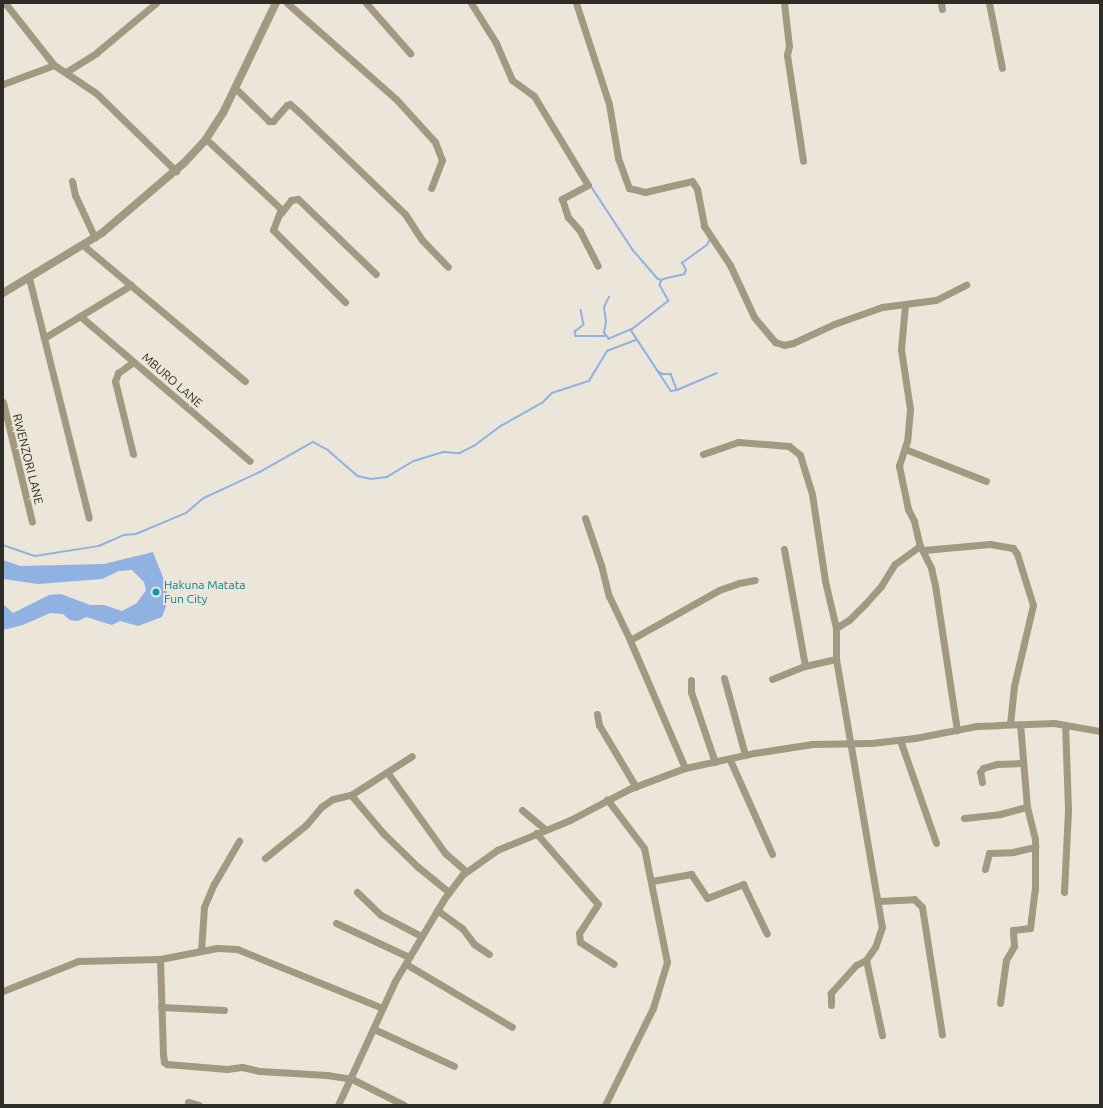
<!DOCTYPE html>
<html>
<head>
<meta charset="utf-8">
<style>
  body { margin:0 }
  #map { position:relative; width:1103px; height:1108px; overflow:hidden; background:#ebe6d9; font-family:Ubuntu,sans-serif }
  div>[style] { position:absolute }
  .water>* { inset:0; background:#90b2e2 }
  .stream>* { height:1.5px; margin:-0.75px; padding:0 0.75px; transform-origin:0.75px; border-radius:0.75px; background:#90b2e2 }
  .minor>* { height:7px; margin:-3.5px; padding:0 3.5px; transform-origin:3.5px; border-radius:3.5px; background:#a39981 }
  .tertiary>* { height:8px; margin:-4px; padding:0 4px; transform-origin:4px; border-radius:4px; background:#a39981 }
  .dots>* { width:11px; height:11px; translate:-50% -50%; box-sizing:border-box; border:2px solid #ebe6d9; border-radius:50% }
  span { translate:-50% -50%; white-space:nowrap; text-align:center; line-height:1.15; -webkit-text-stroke:4px #ebe6d9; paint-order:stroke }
  .street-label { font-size:12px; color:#2e2c27 }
  .culture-label { font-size:12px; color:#0d838f }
  .left { translate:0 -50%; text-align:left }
  .frame { position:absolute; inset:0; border:4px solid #2e2c27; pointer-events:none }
</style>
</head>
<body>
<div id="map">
  <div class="water">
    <i style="clip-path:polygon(153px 552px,166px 585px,168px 601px,162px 617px,138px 626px,120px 621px,112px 625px,86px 617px,78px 621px,70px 620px,63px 614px,50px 613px,23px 625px,3px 630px,3px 604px,13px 613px,49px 595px,61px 594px,90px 605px,104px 605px,122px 611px,137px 603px,146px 590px,144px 582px,132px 570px,119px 571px,102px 579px,38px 584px,3px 579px,3px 560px,20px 566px,104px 564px)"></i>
  </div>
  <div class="stream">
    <i style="left:591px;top:186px;width:77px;rotate:56.7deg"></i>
    <i style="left:633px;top:250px;width:38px;rotate:49deg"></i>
    <i style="left:658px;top:279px;width:4px;rotate:14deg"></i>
    <i style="left:662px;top:280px;width:5px;rotate:112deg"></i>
    <i style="left:660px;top:285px;width:18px;rotate:61deg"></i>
    <i style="left:669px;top:301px;width:46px;rotate:142.1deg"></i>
    <i style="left:633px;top:329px;width:26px;rotate:157deg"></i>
    <i style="left:609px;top:339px;width:8px;rotate:-130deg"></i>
    <i style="left:604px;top:333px;width:11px;rotate:-80deg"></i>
    <i style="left:606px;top:322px;width:15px;rotate:-98deg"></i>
    <i style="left:604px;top:307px;width:11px;rotate:-63deg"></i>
    <i style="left:663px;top:279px;width:22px;rotate:-13deg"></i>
    <i style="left:684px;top:274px;width:4px;rotate:-63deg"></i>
    <i style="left:686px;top:270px;width:8px;rotate:-120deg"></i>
    <i style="left:682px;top:263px;width:31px;rotate:-36deg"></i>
    <i style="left:707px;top:245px;width:7px;rotate:-63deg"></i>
    <i style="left:581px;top:310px;width:15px;rotate:79deg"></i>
    <i style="left:584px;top:325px;width:11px;rotate:142deg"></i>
    <i style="left:575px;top:332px;width:4px;rotate:76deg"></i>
    <i style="left:576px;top:336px;width:29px"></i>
    <i style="left:631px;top:330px;width:73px;rotate:56.7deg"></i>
    <i style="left:671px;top:391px;width:6px;rotate:-9deg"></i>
    <i style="left:658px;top:371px;width:6px;rotate:31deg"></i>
    <i style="left:663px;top:374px;width:8px"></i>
    <i style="left:671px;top:374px;width:17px;rotate:69deg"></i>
    <i style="left:677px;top:390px;width:43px;rotate:-23deg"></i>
    <i style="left:3px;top:545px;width:34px;rotate:19deg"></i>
    <i style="left:35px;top:556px;width:65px;rotate:-8.9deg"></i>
    <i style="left:99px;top:546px;width:27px;rotate:-24deg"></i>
    <i style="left:124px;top:535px;width:12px;rotate:-5deg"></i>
    <i style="left:136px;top:534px;width:54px;rotate:-22.8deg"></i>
    <i style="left:186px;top:513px;width:23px;rotate:-40deg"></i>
    <i style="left:204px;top:498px;width:62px;rotate:-24.9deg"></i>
    <i style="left:260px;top:472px;width:61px;rotate:-29.5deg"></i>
    <i style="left:313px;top:442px;width:17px;rotate:28deg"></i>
    <i style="left:328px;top:450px;width:40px;rotate:41deg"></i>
    <i style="left:358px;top:476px;width:13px;rotate:13deg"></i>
    <i style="left:371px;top:479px;width:16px;rotate:-7deg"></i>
    <i style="left:387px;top:477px;width:31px;rotate:-31deg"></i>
    <i style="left:414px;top:461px;width:31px;rotate:-17deg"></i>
    <i style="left:444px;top:452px;width:16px;rotate:4deg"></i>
    <i style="left:460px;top:453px;width:16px;rotate:-27deg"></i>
    <i style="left:474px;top:446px;width:34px;rotate:-37deg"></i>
    <i style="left:501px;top:426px;width:47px;rotate:-29.3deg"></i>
    <i style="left:542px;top:403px;width:14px;rotate:-45deg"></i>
    <i style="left:552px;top:393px;width:39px;rotate:-18deg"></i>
    <i style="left:589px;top:381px;width:35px;rotate:-59deg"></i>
    <i style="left:607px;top:351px;width:31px;rotate:-21deg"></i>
  </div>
  <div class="minor">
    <i style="left:5px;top:3px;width:79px;rotate:51.7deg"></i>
    <i style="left:54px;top:65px;width:50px;rotate:33.7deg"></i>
    <i style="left:96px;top:93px;width:112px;rotate:44.3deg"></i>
    <i style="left:287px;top:3px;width:145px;rotate:41.4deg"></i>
    <i style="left:396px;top:99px;width:58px;rotate:47.8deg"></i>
    <i style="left:435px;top:142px;width:19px;rotate:69deg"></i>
    <i style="left:442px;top:160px;width:30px;rotate:111deg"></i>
    <i style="left:366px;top:3px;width:67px;rotate:48.7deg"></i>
    <i style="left:471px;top:3px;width:47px;rotate:58deg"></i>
    <i style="left:496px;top:43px;width:40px;rotate:66.6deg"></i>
    <i style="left:512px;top:80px;width:27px;rotate:36deg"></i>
    <i style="left:534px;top:96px;width:104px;rotate:58.8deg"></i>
    <i style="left:588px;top:185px;width:30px;rotate:152deg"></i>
    <i style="left:562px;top:199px;width:19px;rotate:72deg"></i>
    <i style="left:568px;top:217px;width:18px;rotate:49deg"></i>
    <i style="left:580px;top:231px;width:39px;rotate:63deg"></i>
    <i style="left:576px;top:3px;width:106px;rotate:71.9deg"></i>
    <i style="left:609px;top:104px;width:55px;rotate:80.5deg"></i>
    <i style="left:618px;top:158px;width:32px;rotate:70deg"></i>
    <i style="left:629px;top:188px;width:16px;rotate:14deg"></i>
    <i style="left:645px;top:192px;width:48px;rotate:-13.2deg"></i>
    <i style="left:692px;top:181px;width:9px;rotate:58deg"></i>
    <i style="left:697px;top:189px;width:38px;rotate:79deg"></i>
    <i style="left:704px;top:226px;width:47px;rotate:56.3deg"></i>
    <i style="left:730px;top:265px;width:57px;rotate:65.2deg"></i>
    <i style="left:754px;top:317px;width:33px;rotate:50deg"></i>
    <i style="left:775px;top:342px;width:9px;rotate:18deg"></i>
    <i style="left:784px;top:345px;width:9px;rotate:-13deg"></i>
    <i style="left:793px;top:343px;width:45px;rotate:-24.9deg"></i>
    <i style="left:834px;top:324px;width:51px;rotate:-19.5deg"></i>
    <i style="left:882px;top:307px;width:54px;rotate:-7.4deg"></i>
    <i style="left:936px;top:300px;width:34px;rotate:-27deg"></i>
    <i style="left:784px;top:3px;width:43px;rotate:83.4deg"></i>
    <i style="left:789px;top:46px;width:9px;rotate:103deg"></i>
    <i style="left:787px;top:55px;width:107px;rotate:81.4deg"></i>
    <i style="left:941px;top:3px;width:6px;rotate:81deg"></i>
    <i style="left:989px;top:3px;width:66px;rotate:78.7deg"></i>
    <i style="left:66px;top:72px;width:36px;rotate:-32deg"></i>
    <i style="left:96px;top:53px;width:78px;rotate:-39.8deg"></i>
    <i style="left:3px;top:84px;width:54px;rotate:-20.4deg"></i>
    <i style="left:236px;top:89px;width:46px;rotate:44.1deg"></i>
    <i style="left:269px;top:121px;width:4px"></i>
    <i style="left:273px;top:121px;width:21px;rotate:-49deg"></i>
    <i style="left:287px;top:105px;width:3px;rotate:-18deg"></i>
    <i style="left:290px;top:104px;width:12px;rotate:42deg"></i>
    <i style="left:299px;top:112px;width:147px;rotate:43.9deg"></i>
    <i style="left:405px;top:214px;width:31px;rotate:57deg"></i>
    <i style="left:422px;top:240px;width:37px;rotate:46deg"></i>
    <i style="left:206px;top:139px;width:103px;rotate:43deg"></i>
    <i style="left:281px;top:209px;width:22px;rotate:111deg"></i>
    <i style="left:273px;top:230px;width:102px;rotate:45deg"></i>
    <i style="left:72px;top:181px;width:14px;rotate:78deg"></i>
    <i style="left:75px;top:195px;width:47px;rotate:65.1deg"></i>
    <i style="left:281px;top:213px;width:16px;rotate:-52deg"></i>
    <i style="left:291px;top:200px;width:7px;rotate:-8deg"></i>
    <i style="left:298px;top:199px;width:108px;rotate:43.9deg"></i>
    <i style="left:84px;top:246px;width:210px;rotate:40deg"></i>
    <i style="left:29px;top:278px;width:247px;rotate:76deg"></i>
    <i style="left:905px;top:305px;width:44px;rotate:95.2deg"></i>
    <i style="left:901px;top:349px;width:61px;rotate:81.5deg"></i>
    <i style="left:910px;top:409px;width:32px;rotate:95deg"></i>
    <i style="left:907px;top:441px;width:26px;rotate:108deg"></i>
    <i style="left:899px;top:466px;width:44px;rotate:78.2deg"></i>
    <i style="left:908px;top:509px;width:13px;rotate:63deg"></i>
    <i style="left:914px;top:521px;width:26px;rotate:77deg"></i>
    <i style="left:920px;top:546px;width:25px;rotate:63deg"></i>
    <i style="left:931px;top:568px;width:17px;rotate:77deg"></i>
    <i style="left:935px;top:585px;width:147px;rotate:81.4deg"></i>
    <i style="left:80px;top:316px;width:223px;rotate:40.5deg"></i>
    <i style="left:44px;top:338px;width:102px;rotate:-31.3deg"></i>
    <i style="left:3px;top:402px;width:123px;rotate:76.4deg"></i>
    <i style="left:905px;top:449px;width:87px;rotate:21.6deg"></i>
    <i style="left:133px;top:454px;width:75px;rotate:-103.9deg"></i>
    <i style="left:115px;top:381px;width:9px;rotate:-69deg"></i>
    <i style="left:118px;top:373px;width:19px;rotate:-36deg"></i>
    <i style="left:703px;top:454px;width:37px;rotate:-19deg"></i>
    <i style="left:738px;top:442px;width:51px;rotate:4.5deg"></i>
    <i style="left:789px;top:446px;width:14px;rotate:39deg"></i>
    <i style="left:800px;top:455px;width:41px;rotate:72.9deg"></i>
    <i style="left:812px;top:494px;width:88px;rotate:81.5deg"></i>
    <i style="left:825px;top:581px;width:48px;rotate:76.8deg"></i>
    <i style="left:836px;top:628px;width:31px;rotate:90deg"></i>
    <i style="left:836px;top:659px;width:272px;rotate:80.3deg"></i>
    <i style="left:882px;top:927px;width:21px;rotate:109deg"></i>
    <i style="left:875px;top:947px;width:16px;rotate:125deg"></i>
    <i style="left:866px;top:960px;width:11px;rotate:153deg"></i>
    <i style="left:856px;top:965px;width:38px;rotate:132deg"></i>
    <i style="left:831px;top:993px;width:12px;rotate:90deg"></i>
    <i style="left:585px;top:518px;width:50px;rotate:71.2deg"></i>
    <i style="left:601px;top:565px;width:32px;rotate:76deg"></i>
    <i style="left:609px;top:596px;width:49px;rotate:64.5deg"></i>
    <i style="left:784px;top:549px;width:119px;rotate:79.8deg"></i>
    <i style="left:805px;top:666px;width:32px;rotate:-13deg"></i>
    <i style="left:924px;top:550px;width:66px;rotate:-5.2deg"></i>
    <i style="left:990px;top:544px;width:23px;rotate:10deg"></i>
    <i style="left:1013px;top:548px;width:7px;rotate:56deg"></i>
    <i style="left:1017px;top:554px;width:53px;rotate:72.6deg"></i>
    <i style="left:1033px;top:605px;width:83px;rotate:103.2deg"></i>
    <i style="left:1014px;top:686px;width:38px;rotate:96deg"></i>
    <i style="left:836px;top:628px;width:15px;rotate:-32deg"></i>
    <i style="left:849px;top:620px;width:23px;rotate:-45deg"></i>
    <i style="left:865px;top:604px;width:24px;rotate:-48deg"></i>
    <i style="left:881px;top:586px;width:26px;rotate:-58deg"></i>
    <i style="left:895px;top:564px;width:31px;rotate:-36deg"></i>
    <i style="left:724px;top:678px;width:80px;rotate:74.7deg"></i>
    <i style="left:772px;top:679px;width:35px;rotate:-22deg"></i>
    <i style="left:691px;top:680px;width:12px;rotate:90deg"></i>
    <i style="left:691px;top:692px;width:74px;rotate:71.1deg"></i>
    <i style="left:597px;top:714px;width:11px;rotate:80deg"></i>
    <i style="left:599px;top:725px;width:72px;rotate:59.2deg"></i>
    <i style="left:900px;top:740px;width:109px;rotate:70.7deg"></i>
    <i style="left:730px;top:760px;width:103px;rotate:65.9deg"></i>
    <i style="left:685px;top:768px;width:139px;rotate:-113.3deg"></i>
    <i style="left:630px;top:640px;width:102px;rotate:-29.3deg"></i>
    <i style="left:719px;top:590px;width:21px;rotate:-19deg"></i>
    <i style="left:739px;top:583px;width:16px;rotate:-11deg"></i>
    <i style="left:387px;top:772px;width:100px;rotate:54.4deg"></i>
    <i style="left:445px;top:853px;width:28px;rotate:41deg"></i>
    <i style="left:982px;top:782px;width:10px;rotate:-101deg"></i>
    <i style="left:980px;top:772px;width:5px;rotate:-53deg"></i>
    <i style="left:983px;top:768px;width:15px;rotate:-16deg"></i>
    <i style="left:997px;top:764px;width:26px;rotate:-2deg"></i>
    <i style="left:351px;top:795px;width:50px;rotate:49.9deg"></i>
    <i style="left:383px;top:833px;width:49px;rotate:44.2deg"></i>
    <i style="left:418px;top:867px;width:40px;rotate:39deg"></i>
    <i style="left:522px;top:810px;width:30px;rotate:40deg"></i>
    <i style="left:964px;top:818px;width:36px;rotate:-6deg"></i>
    <i style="left:1000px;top:814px;width:28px;rotate:-15deg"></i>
    <i style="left:536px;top:833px;width:94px;rotate:48.9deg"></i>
    <i style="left:598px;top:904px;width:35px;rotate:123deg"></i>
    <i style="left:579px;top:933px;width:9px;rotate:84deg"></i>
    <i style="left:580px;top:942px;width:40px;rotate:32.9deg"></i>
    <i style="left:265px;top:858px;width:53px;rotate:-38.8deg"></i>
    <i style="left:306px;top:825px;width:23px;rotate:-50deg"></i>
    <i style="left:321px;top:807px;width:14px;rotate:-34deg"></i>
    <i style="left:333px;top:799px;width:18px;rotate:-13deg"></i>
    <i style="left:351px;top:795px;width:72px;rotate:-32.6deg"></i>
    <i style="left:985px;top:869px;width:16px;rotate:-76deg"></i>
    <i style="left:989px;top:853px;width:24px;rotate:-2deg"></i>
    <i style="left:1013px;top:852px;width:23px;rotate:-13deg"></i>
    <i style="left:652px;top:881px;width:40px;rotate:-10deg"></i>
    <i style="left:691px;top:874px;width:29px;rotate:56deg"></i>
    <i style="left:707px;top:898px;width:39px;rotate:-21deg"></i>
    <i style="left:743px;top:884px;width:55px;rotate:64.4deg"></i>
    <i style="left:357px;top:892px;width:33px;rotate:44deg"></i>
    <i style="left:381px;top:915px;width:45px;rotate:27.7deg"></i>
    <i style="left:1064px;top:892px;width:83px;rotate:-87.2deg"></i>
    <i style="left:1068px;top:809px;width:84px;rotate:-92deg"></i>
    <i style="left:879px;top:901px;width:35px;rotate:-3deg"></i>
    <i style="left:914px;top:899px;width:11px;rotate:45deg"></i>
    <i style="left:922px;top:907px;width:129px;rotate:81.1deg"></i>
    <i style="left:437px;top:910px;width:31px;rotate:36deg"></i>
    <i style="left:462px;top:928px;width:20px;rotate:53deg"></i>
    <i style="left:474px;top:944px;width:18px;rotate:34deg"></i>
    <i style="left:336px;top:923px;width:81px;rotate:25deg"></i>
    <i style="left:201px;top:951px;width:44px;rotate:-86.1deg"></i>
    <i style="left:204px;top:907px;width:25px;rotate:-67deg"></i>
    <i style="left:214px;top:884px;width:50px;rotate:-59.8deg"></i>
    <i style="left:160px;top:959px;width:95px;rotate:88.2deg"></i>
    <i style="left:163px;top:1054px;width:8px;rotate:83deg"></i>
    <i style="left:164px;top:1062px;width:4px;rotate:34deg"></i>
    <i style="left:167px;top:1064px;width:60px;rotate:4.8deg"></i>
    <i style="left:227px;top:1069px;width:15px;rotate:-8deg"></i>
    <i style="left:242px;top:1067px;width:18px;rotate:13deg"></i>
    <i style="left:260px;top:1071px;width:67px;rotate:3.4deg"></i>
    <i style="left:327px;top:1075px;width:25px;rotate:9deg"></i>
    <i style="left:352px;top:1079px;width:58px;rotate:26.6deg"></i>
    <i style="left:866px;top:960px;width:77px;rotate:78deg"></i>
    <i style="left:406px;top:964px;width:123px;rotate:30.7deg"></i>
    <i style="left:3px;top:991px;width:81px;rotate:-21.8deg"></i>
    <i style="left:78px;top:961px;width:82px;rotate:-1.4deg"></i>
    <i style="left:160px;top:959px;width:58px;rotate:-10.9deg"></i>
    <i style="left:217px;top:948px;width:20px;rotate:3deg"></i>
    <i style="left:237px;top:949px;width:157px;rotate:22.1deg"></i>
    <i style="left:1000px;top:1003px;width:43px;rotate:-82.1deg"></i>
    <i style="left:1006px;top:960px;width:16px;rotate:-60deg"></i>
    <i style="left:1014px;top:946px;width:16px;rotate:-94deg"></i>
    <i style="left:1013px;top:930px;width:17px;rotate:-7deg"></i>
    <i style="left:1030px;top:928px;width:38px;rotate:-83deg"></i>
    <i style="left:1035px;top:890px;width:51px;rotate:-90deg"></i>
    <i style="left:1035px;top:839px;width:33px;rotate:-104deg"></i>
    <i style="left:1027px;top:807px;width:83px;rotate:-94.8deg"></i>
    <i style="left:161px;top:1007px;width:63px;rotate:2.7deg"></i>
    <i style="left:374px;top:1029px;width:88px;rotate:24.8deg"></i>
    <i style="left:188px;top:1102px;width:11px;rotate:15deg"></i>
    <i style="left:338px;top:1105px;width:136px;rotate:-65.3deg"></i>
    <i style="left:395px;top:981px;width:96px;rotate:-59.1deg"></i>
    <i style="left:444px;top:899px;width:30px;rotate:-53deg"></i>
    <i style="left:462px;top:875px;width:43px;rotate:-35.5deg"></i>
    <i style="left:497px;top:850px;width:79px;rotate:-22.3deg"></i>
    <i style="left:570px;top:820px;width:67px;rotate:-27.7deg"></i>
    <i style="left:629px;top:789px;width:60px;rotate:-20.6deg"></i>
    <i style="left:685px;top:768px;width:71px;rotate:-12.3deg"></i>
    <i style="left:754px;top:753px;width:59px;rotate:-8.8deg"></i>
    <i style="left:812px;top:744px;width:59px;rotate:-1deg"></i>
    <i style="left:871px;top:743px;width:44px;rotate:-6.5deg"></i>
    <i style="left:915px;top:738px;width:62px;rotate:-11.1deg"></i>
    <i style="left:976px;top:726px;width:23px;rotate:-2deg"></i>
    <i style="left:999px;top:725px;width:55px;rotate:-2.1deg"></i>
    <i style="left:1054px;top:723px;width:47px;rotate:9.9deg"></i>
    <i style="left:605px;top:1105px;width:108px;rotate:-63.7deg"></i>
    <i style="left:653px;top:1008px;width:48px;rotate:-73.1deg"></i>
    <i style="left:667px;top:962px;width:116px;rotate:-101.4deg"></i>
    <i style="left:644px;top:848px;width:61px;rotate:-127.1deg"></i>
  </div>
  <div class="tertiary">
    <i style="left:3px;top:293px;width:116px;rotate:-31.2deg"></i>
    <i style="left:102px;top:233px;width:108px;rotate:-40.5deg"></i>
    <i style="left:184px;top:163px;width:33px;rotate:-47deg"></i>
    <i style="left:206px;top:139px;width:31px;rotate:-57deg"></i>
    <i style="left:223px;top:113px;width:122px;rotate:-64.3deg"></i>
  </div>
  <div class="dots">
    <i style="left:156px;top:592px;background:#0f9aa8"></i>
  </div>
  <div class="street-label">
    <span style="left:172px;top:380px;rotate:41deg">MBURO LANE</span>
    <span style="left:28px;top:459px;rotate:76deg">RWENZORI LANE</span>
  </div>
  <div class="culture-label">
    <span class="left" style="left:164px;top:592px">Hakuna Matata<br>Fun City</span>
  </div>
  <div class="frame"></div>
</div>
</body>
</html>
